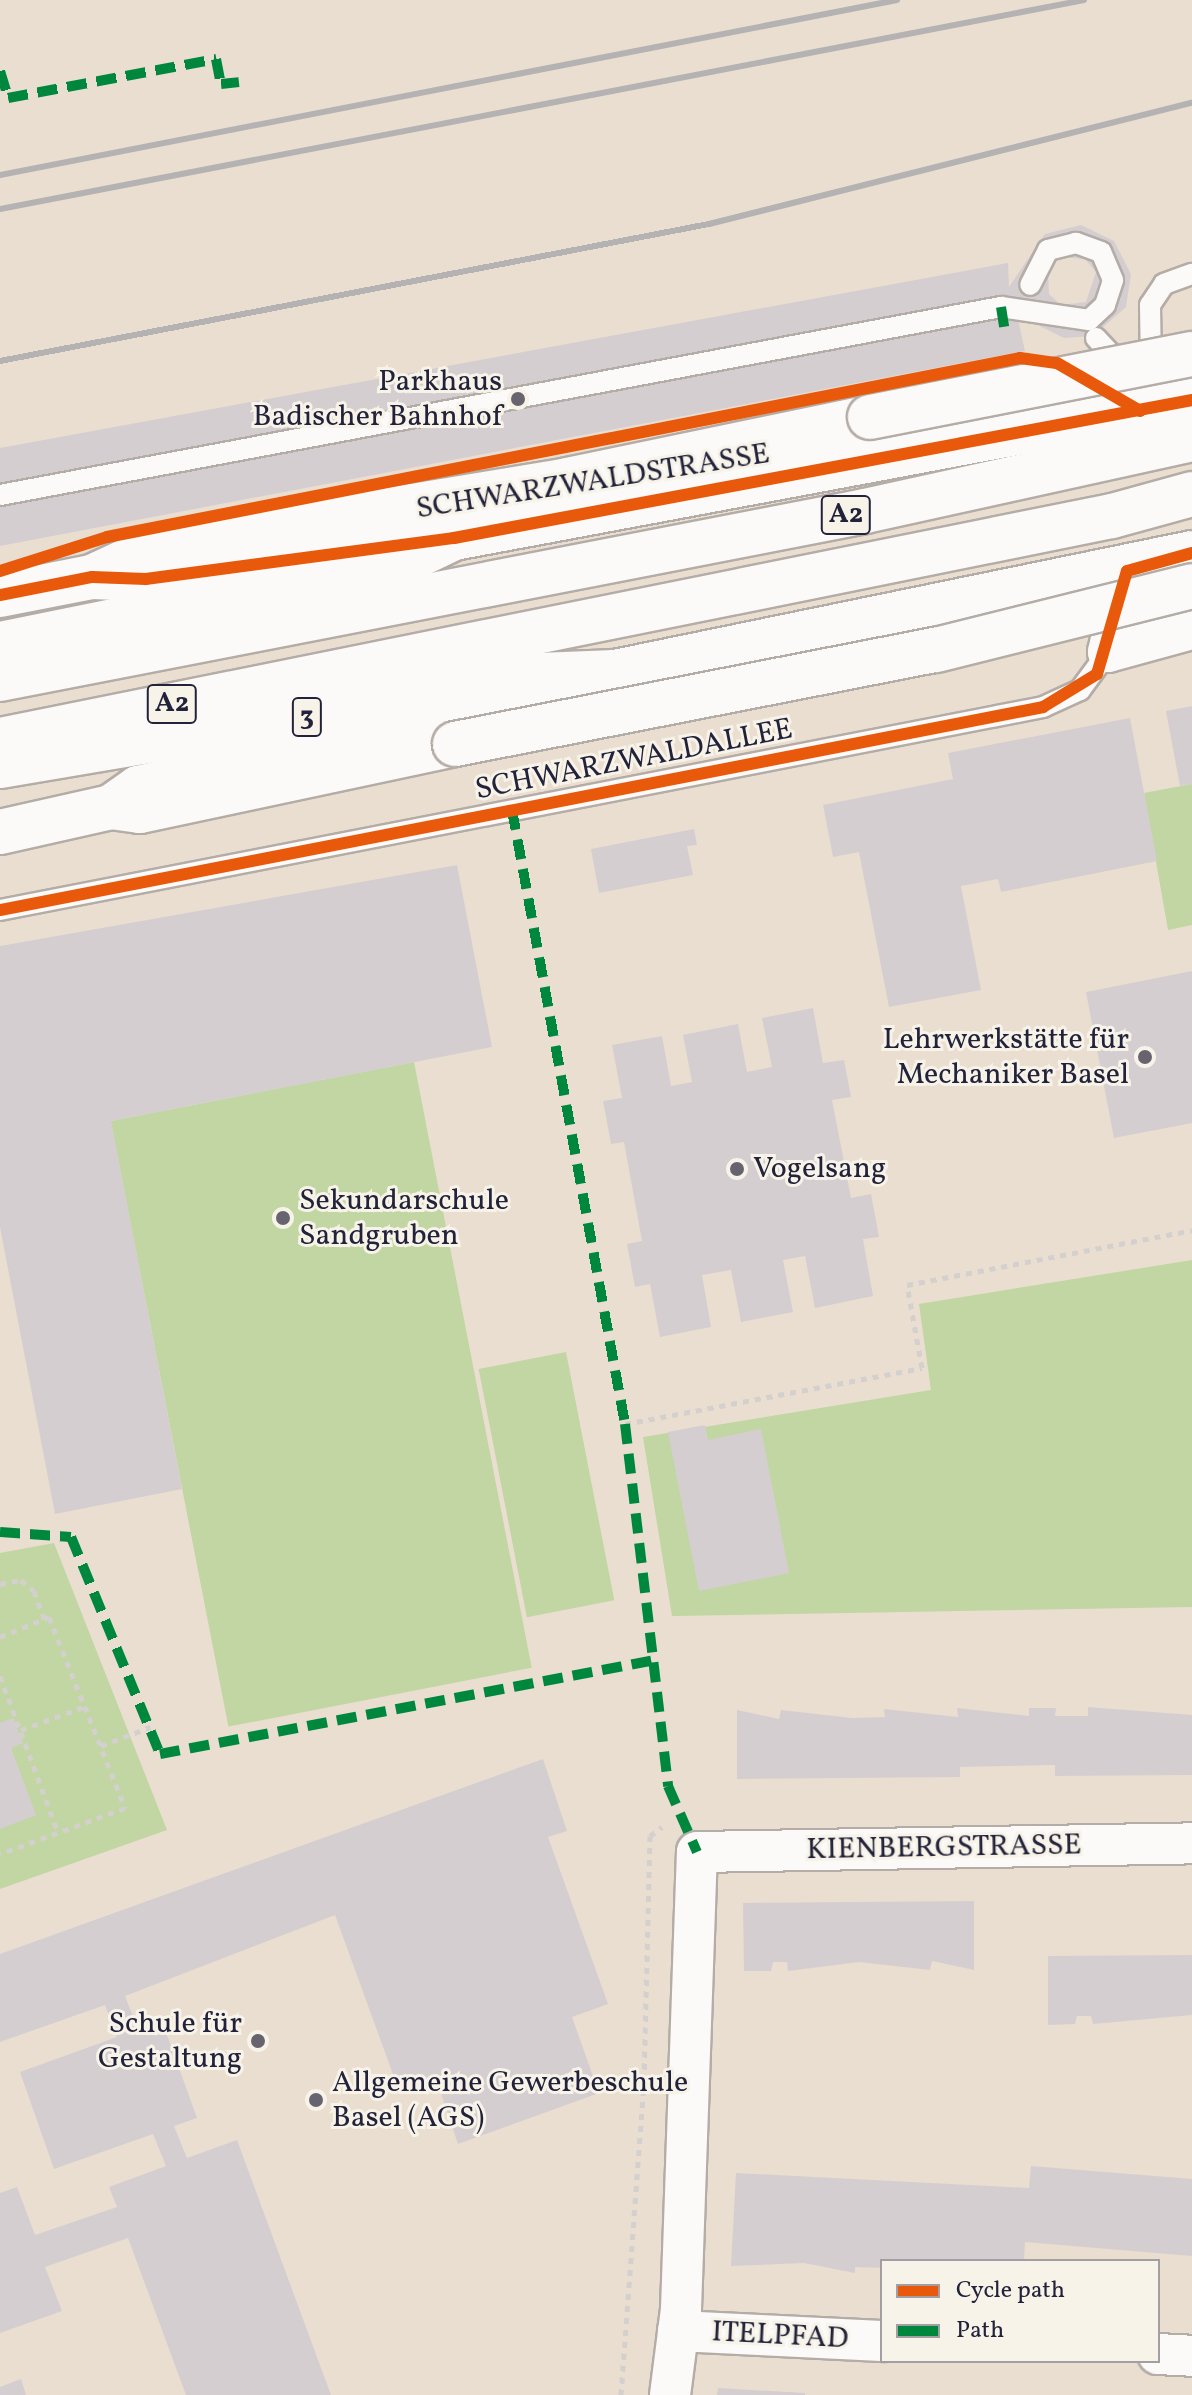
<!DOCTYPE html>
<html>
<head>
<meta charset="utf-8">
<style>
  body { margin:0 }
  #map { position:relative; width:1192px; height:2395px; overflow:hidden; background:#eaded0; font-family:Vollkorn,serif }
  div>[style] { position:absolute }
  .green>* { inset:0; background:#c1d6a2; transform-origin:0 0 }
  .building>* { inset:0; background:#d5ced1 }
  .path>* { height:5px; margin-top:-2.5px; transform-origin:0; background:repeating-linear-gradient(90deg,#d3d0ce 0 6px,transparent 0 12px) }
  .roads { filter:drop-shadow(2px 0 #b4aca6) drop-shadow(-2px 0 #b4aca6) drop-shadow(0 2px #b4aca6) drop-shadow(0 -2px #b4aca6) }
  .lane>* { height:20px; margin:-10px; padding:0 10px; transform-origin:10px; border-radius:10px; background:#fcfaf8 }
  .street>* { height:40px; margin:-20px; padding:0 20px; transform-origin:20px; border-radius:20px; background:#fcfaf8 }
  .primary>* { height:44px; margin:-22px; padding:0 22px; transform-origin:22px; border-radius:22px; background:#fcfaf8 }
  .highway>* { height:44px; margin:-22px; padding:0 22px; transform-origin:22px; border-radius:22px; background:#fcfaf8 }
  .rail>* { height:6px; margin:-3px; padding:0 3px; transform-origin:3px; border-radius:3px; background:#b4b2b3 }
  .bridges { filter:drop-shadow(2px 0 #b4aca6) drop-shadow(-2px 0 #b4aca6) drop-shadow(0 2px #b4aca6) drop-shadow(0 -2px #b4aca6) }
  .highway-bridge>* { height:44px; margin:-22px; padding:0 22px; transform-origin:22px; border-radius:22px; background:#fcfaf8 }
  .quiet>* { height:10px; margin-top:-5px; transform-origin:0; background:repeating-linear-gradient(90deg,#00873e 0 20px,transparent 0 30px) }
  .cycleway>* { height:12px; margin:-6px; padding:0 6px; transform-origin:6px; border-radius:6px; background:#e8590c }
  .dots>* { width:22px; height:22px; translate:-50% -50%; box-sizing:border-box; border:4px solid #f7f3e8; border-radius:50% }
  span { translate:-50% -50%; white-space:nowrap; text-align:center; line-height:1.15; -webkit-text-stroke:6px #f7f3e8; paint-order:stroke }
  .shield-label span { padding:2px 6px; background:#f7f3e8; border:2px solid; border-radius:6px; -webkit-text-stroke-width:0 }
  .shield-label { font-size:28px; color:#22223b; font-weight:700 }
  .poi-label { font-size:30px; color:#22223b }
  .right { translate:-100% -50%; text-align:right }
  .left { translate:0 -50%; text-align:left }
  .street-label { font-size:30px; color:#22223b }
  .legend { position:absolute; left:880px; top:2259px; width:280px; height:104px; box-sizing:border-box; background:#f7f3e8; border:2px solid #a29fa3; margin:0; padding:10px 14px; list-style:none; font-size:24px; color:#22223b }
  .legend li { display:flex; align-items:center; gap:16px; height:40px }
  .legend b { width:40px; border:2px solid #a29fa3 }
</style>
</head>
<body>
<div id="map">
  <div class="green">
    <i style="clip-path:polygon(1192px 784px,1192px 925px,1168px 930px,1144px 793px)"></i>
    <i style="left:414px;top:1062px;width:617px;height:309px;rotate:79deg"></i>
    <i style="clip-path:polygon(1192px 1260px,1192px 1607px,672px 1616px,643px 1437px,931px 1390px,919px 1304px)"></i>
    <i style="left:566px;top:1352px;width:253px;height:89px;rotate:79deg"></i>
    <i style="clip-path:polygon(54px 1543px,167px 1830px,0 1889px,0 1553px)"></i>
  </div>
  <div class="building">
    <i style="clip-path:polygon(evenodd,1081px 225px,1114px 241px,1131px 274px,1126px 307px,1093px 336px,1064px 338px,1017px 315px,1025px 351px,0 546px,0 448px,1008px 263px,1009px 287px,1045px 234px,1081px 225px,1060px 257px,1085px 259px,1096px 272px,1086px 302px,1061px 305px,1049px 294px,1048px 269px,1060px 257px)"></i>
    <i style="clip-path:polygon(1192px 706px,1192px 784px,1180px 786px,1166px 711px)"></i>
    <i style="clip-path:polygon(1130px 718px,1157px 861px,1001px 892px,998px 879px,961px 886px,981px 990px,889px 1007px,859px 852px,833px 857px,823px 805px,953px 779px,948px 753px)"></i>
    <i style="clip-path:polygon(694px 829px,697px 845px,687px 846px,693px 875px,599px 893px,591px 849px)"></i>
    <i style="clip-path:polygon(457px 865px,492px 1047px,111px 1121px,182px 1489px,55px 1514px,0 1227px,0 946px)"></i>
    <i style="clip-path:polygon(1192px 971px,1192px 1123px,1114px 1138px,1086px 992px)"></i>
    <i style="clip-path:polygon(813px 1008px,823px 1063px,844px 1060px,851px 1097px,832px 1100px,851px 1198px,871px 1194px,879px 1237px,863px 1239px,873px 1296px,815px 1308px,805px 1256px,783px 1260px,793px 1312px,741px 1322px,731px 1270px,702px 1275px,711px 1327px,660px 1337px,650px 1284px,635px 1287px,627px 1244px,642px 1241px,624px 1142px,611px 1144px,603px 1101px,622px 1098px,612px 1045px,662px 1036px,671px 1086px,692px 1082px,683px 1035px,738px 1024px,747px 1072px,772px 1067px,762px 1018px)"></i>
    <i style="clip-path:polygon(705px 1425px,708px 1440px,761px 1429px,789px 1573px,699px 1591px,668px 1432px)"></i>
    <i style="clip-path:polygon(1088px 1707px,1192px 1715px,1192px 1775px,1055px 1776px,1055px 1765px,960px 1767px,960px 1777px,737px 1779px,737px 1710px,779px 1719px,781px 1710px,852px 1718px,885px 1717px,884px 1709px,958px 1717px,957px 1708px,1029px 1716px,1029px 1708px,1056px 1708px,1055px 1716px,1088px 1716px)"></i>
    <i style="clip-path:polygon(13px 1718px,23px 1743px,11px 1748px,36px 1815px,0 1829px,0 1723px)"></i>
    <i style="clip-path:polygon(543px 1759px,567px 1831px,548px 1837px,608px 2004px,572px 2017px,599px 2093px,458px 2144px,435px 2075px,398px 2088px,335px 1915px,125px 1996px,138px 2029px,162px 2021px,197px 2118px,174px 2126px,187px 2158px,237px 2140px,331px 2395px,186px 2395px,128px 2238px,45px 2267px,62px 2311px,0 2333px,0 2193px,17px 2187px,35px 2235px,117px 2207px,109px 2187px,166px 2166px,153px 2134px,54px 2169px,20px 2072px,117px 2037px,105px 2005px,0 2042px,0 1954px)"></i>
    <i style="clip-path:polygon(974px 1901px,974px 1970px,932px 1961px,930px 1970px,859px 1962px,788px 1971px,787px 1962px,773px 1962px,771px 1971px,744px 1971px,743px 1903px)"></i>
    <i style="clip-path:polygon(1192px 1955px,1192px 2015px,1093px 2024px,1091px 2016px,1077px 2016px,1075px 2024px,1048px 2025px,1048px 1956px)"></i>
    <i style="clip-path:polygon(1031px 2166px,1192px 2179px,1192px 2256px,1025px 2242px,1024px 2261px,882px 2261px,882px 2268px,855px 2267px,855px 2273px,804px 2263px,731px 2266px,736px 2173px,1029px 2188px)"></i>
    <i style="clip-path:polygon(21px 2379px,26px 2395px,0 2395px,0 2387px)"></i>
    <i style="clip-path:polygon(718px 2388px,805px 2393px,805px 2395px,717px 2395px)"></i>
  </div>
  <div class="path">
    <i style="left:625px;top:1424px;width:302px;rotate:-10.7deg"></i>
    <i style="left:922px;top:1368px;width:84px;rotate:-100.2deg"></i>
    <i style="left:907px;top:1285px;width:290px;rotate:-10.9deg"></i>
    <i style="left:0;top:1584px;width:21px;rotate:-11deg"></i>
    <i style="left:21px;top:1580px;width:17px;rotate:40deg"></i>
    <i style="left:34px;top:1591px;width:30px;rotate:70deg"></i>
    <i style="left:0;top:1637px;width:53px;rotate:-22.2deg"></i>
    <i style="left:49px;top:1617px;width:206px;rotate:68.3deg"></i>
    <i style="left:125px;top:1808px;width:133px;rotate:159.8deg"></i>
    <i style="left:0;top:1676px;width:167px;rotate:69.7deg"></i>
    <i style="left:21px;top:1730px;width:69px;rotate:-20.3deg"></i>
    <i style="left:101px;top:1746px;width:53px;rotate:-21.2deg"></i>
    <i style="left:621px;top:2395px;width:315px;rotate:-85.8deg"></i>
    <i style="left:644px;top:2081px;width:245px;rotate:-88.6deg"></i>
    <i style="left:650px;top:1836px;width:15px;rotate:-37deg"></i>
  </div>
  <div class="roads">
    <div class="lane">
      <i style="left:1096px;top:338px;width:40px;rotate:47deg"></i>
      <i style="left:1151px;top:368px;width:63px;rotate:-90.9deg"></i>
      <i style="left:1150px;top:305px;width:25px;rotate:-56deg"></i>
      <i style="left:1164px;top:284px;width:30px;rotate:-20deg"></i>
      <i style="left:0;top:495px;width:1019px;rotate:-10.64deg"></i>
      <i style="left:1001px;top:307px;width:89px;rotate:8.4deg"></i>
      <i style="left:1089px;top:320px;width:22px;rotate:-43deg"></i>
      <i style="left:1105px;top:305px;width:26px;rotate:-72deg"></i>
      <i style="left:1113px;top:280px;width:30px;rotate:-113deg"></i>
      <i style="left:1101px;top:252px;width:27px;rotate:-160deg"></i>
      <i style="left:1076px;top:243px;width:29px;rotate:166deg"></i>
      <i style="left:1048px;top:250px;width:39px;rotate:117deg"></i>
      <i style="left:0;top:910px;width:1063px;rotate:-11.01deg"></i>
      <i style="left:1043px;top:707px;width:41px;rotate:-24.7deg"></i>
      <i style="left:1080px;top:690px;width:47px;rotate:-53.6deg"></i>
    </div>
    <div class="street">
      <i style="left:1126px;top:574px;width:80px;rotate:103deg"></i>
      <i style="left:1108px;top:652px;width:87px;rotate:-15.3deg"></i>
      <i style="left:678px;top:2331px;width:204px;rotate:2.8deg"></i>
      <i style="left:1158px;top:2354px;width:34px;rotate:3deg"></i>
      <i style="left:670px;top:2395px;width:87px;rotate:-82.7deg"></i>
      <i style="left:681px;top:2309px;width:457px;rotate:-88deg"></i>
      <i style="left:697px;top:1852px;width:495px;rotate:-1deg"></i>
    </div>
    <div class="primary">
      <i style="left:0;top:595px;width:94px;rotate:-11.1deg"></i>
      <i style="left:92px;top:577px;width:54px;rotate:2.1deg"></i>
      <i style="left:146px;top:579px;width:311px;rotate:-7.6deg"></i>
      <i style="left:454px;top:538px;width:751px;rotate:-10.59deg"></i>
      <i style="left:0;top:832px;width:114px;rotate:-12.7deg"></i>
      <i style="left:111px;top:807px;width:33px;rotate:-35deg"></i>
      <i style="left:138px;top:788px;width:415px;rotate:-12.4deg"></i>
      <i style="left:543px;top:699px;width:77px;rotate:-20.6deg"></i>
      <i style="left:615px;top:672px;width:589px;rotate:-11.65deg"></i>
    </div>
    <div class="highway">
      <i style="left:92px;top:577px;width:66px;rotate:-25deg"></i>
      <i style="left:152px;top:549px;width:421px;rotate:-9.4deg"></i>
      <i style="left:567px;top:480px;width:309px;rotate:-11.7deg"></i>
      <i style="left:0;top:644px;width:412px;rotate:-11.5deg"></i>
      <i style="left:404px;top:562px;width:55px;rotate:-25.6deg"></i>
      <i style="left:0;top:679px;width:881px;rotate:-10.99deg"></i>
      <i style="left:865px;top:511px;width:335px;rotate:-12.4deg"></i>
      <i style="left:0;top:740px;width:1134px;rotate:-11.39deg"></i>
      <i style="left:1112px;top:516px;width:83px;rotate:-15.4deg"></i>
      <i style="left:0;top:766px;width:547px;rotate:-9.58deg"></i>
      <i style="left:539px;top:675px;width:76px;rotate:-2.3deg"></i>
      <i style="left:111px;top:807px;width:29px;rotate:8deg"></i>
      <i style="left:140px;top:811px;width:322px;rotate:-12deg"></i>
    </div>
  </div>
  <div class="rail">
    <i style="left:0;top:175px;width:914px;rotate:-11.04deg"></i>
    <i style="left:0;top:209px;width:1104px;rotate:-10.91deg"></i>
    <i style="left:0;top:361px;width:722px;rotate:-10.94deg"></i>
    <i style="left:709px;top:224px;width:498px;rotate:-14.1deg"></i>
  </div>
  <div class="bridges">
    <div class="highway-bridge">
      <i style="left:870px;top:417px;width:328px;rotate:-11.1deg"></i>
      <i style="left:455px;top:744px;width:490px;rotate:-11.1deg"></i>
      <i style="left:936px;top:650px;width:264px;rotate:-14deg"></i>
    </div>
  </div>
  <div class="quiet">
    <i style="left:0;top:71px;width:28px;rotate:73deg"></i>
    <i style="left:8px;top:98px;width:212px;rotate:-10.6deg"></i>
    <i style="left:216px;top:59px;width:25px;rotate:79deg"></i>
    <i style="left:221px;top:84px;width:18px;rotate:-6deg"></i>
    <i style="left:1001px;top:307px;width:30px;rotate:81deg"></i>
    <i style="left:512px;top:810px;width:624px;rotate:79.57deg"></i>
    <i style="left:625px;top:1424px;width:365px;rotate:83.2deg"></i>
    <i style="left:668px;top:1786px;width:72px;rotate:66.3deg"></i>
    <i style="left:0;top:1532px;width:71px;rotate:4deg"></i>
    <i style="left:71px;top:1537px;width:235px;rotate:67.7deg"></i>
    <i style="left:160px;top:1754px;width:504px;rotate:-10.75deg"></i>
  </div>
  <div class="cycleway">
    <i style="left:0;top:571px;width:112px;rotate:-17.6deg"></i>
    <i style="left:107px;top:537px;width:930px;rotate:-11.09deg"></i>
    <i style="left:1020px;top:358px;width:37px;rotate:8deg"></i>
    <i style="left:1057px;top:363px;width:96px;rotate:30deg"></i>
    <i style="left:0;top:595px;width:94px;rotate:-11.1deg"></i>
    <i style="left:92px;top:577px;width:54px;rotate:2.1deg"></i>
    <i style="left:146px;top:579px;width:311px;rotate:-7.6deg"></i>
    <i style="left:454px;top:538px;width:751px;rotate:-10.59deg"></i>
    <i style="left:0;top:910px;width:1063px;rotate:-11.01deg"></i>
    <i style="left:1043px;top:707px;width:63px;rotate:-31.4deg"></i>
    <i style="left:1097px;top:674px;width:107px;rotate:-73.8deg"></i>
    <i style="left:1127px;top:571px;width:67px;rotate:-15.5deg"></i>
  </div>
  <div class="dots">
    <i style="left:518px;top:399px;background:#68646f"></i>
    <i style="left:1145px;top:1057px;background:#68646f"></i>
    <i style="left:737px;top:1169px;background:#68646f"></i>
    <i style="left:283px;top:1218px;background:#68646f"></i>
    <i style="left:258px;top:2041px;background:#68646f"></i>
    <i style="left:316px;top:2100px;background:#68646f"></i>
  </div>
  <div class="shield-label">
    <span style="left:846px;top:515px">A2</span>
    <span style="left:172px;top:704px">A2</span>
    <span style="left:307px;top:717px">3</span>
  </div>
  <div class="poi-label">
    <span class="right" style="left:502px;top:399px">Parkhaus<br>Badischer Bahnhof</span>
    <span class="right" style="left:1129px;top:1057px">Lehrwerkstätte für<br>Mechaniker Basel</span>
    <span class="left" style="left:753px;top:1169px">Vogelsang</span>
    <span class="left" style="left:299px;top:1218px">Sekundarschule<br>Sandgruben</span>
    <span class="right" style="left:242px;top:2041px">Schule für<br>Gestaltung</span>
    <span class="left" style="left:332px;top:2100px">Allgemeine Gewerbeschule<br>Basel (AGS)</span>
  </div>
  <div class="street-label">
    <span style="left:593px;top:482px;rotate:-9deg">SCHWARZWALDSTRASSE</span>
    <span style="left:634px;top:760px;rotate:-11deg">SCHWARZWALDALLEE</span>
    <span style="left:944px;top:1848px;rotate:-1deg">KIENBERGSTRASSE</span>
    <span style="left:780px;top:2336px;rotate:3deg">ITELPFAD</span>
  </div>
  <ul class="legend">
  <li><b style="height:10px;background:#e8590c"></b>Cycle path</li>
  <li><b style="height:10px;background:#00873e"></b>Path</li>
  </ul>
</div>
</body>
</html>
